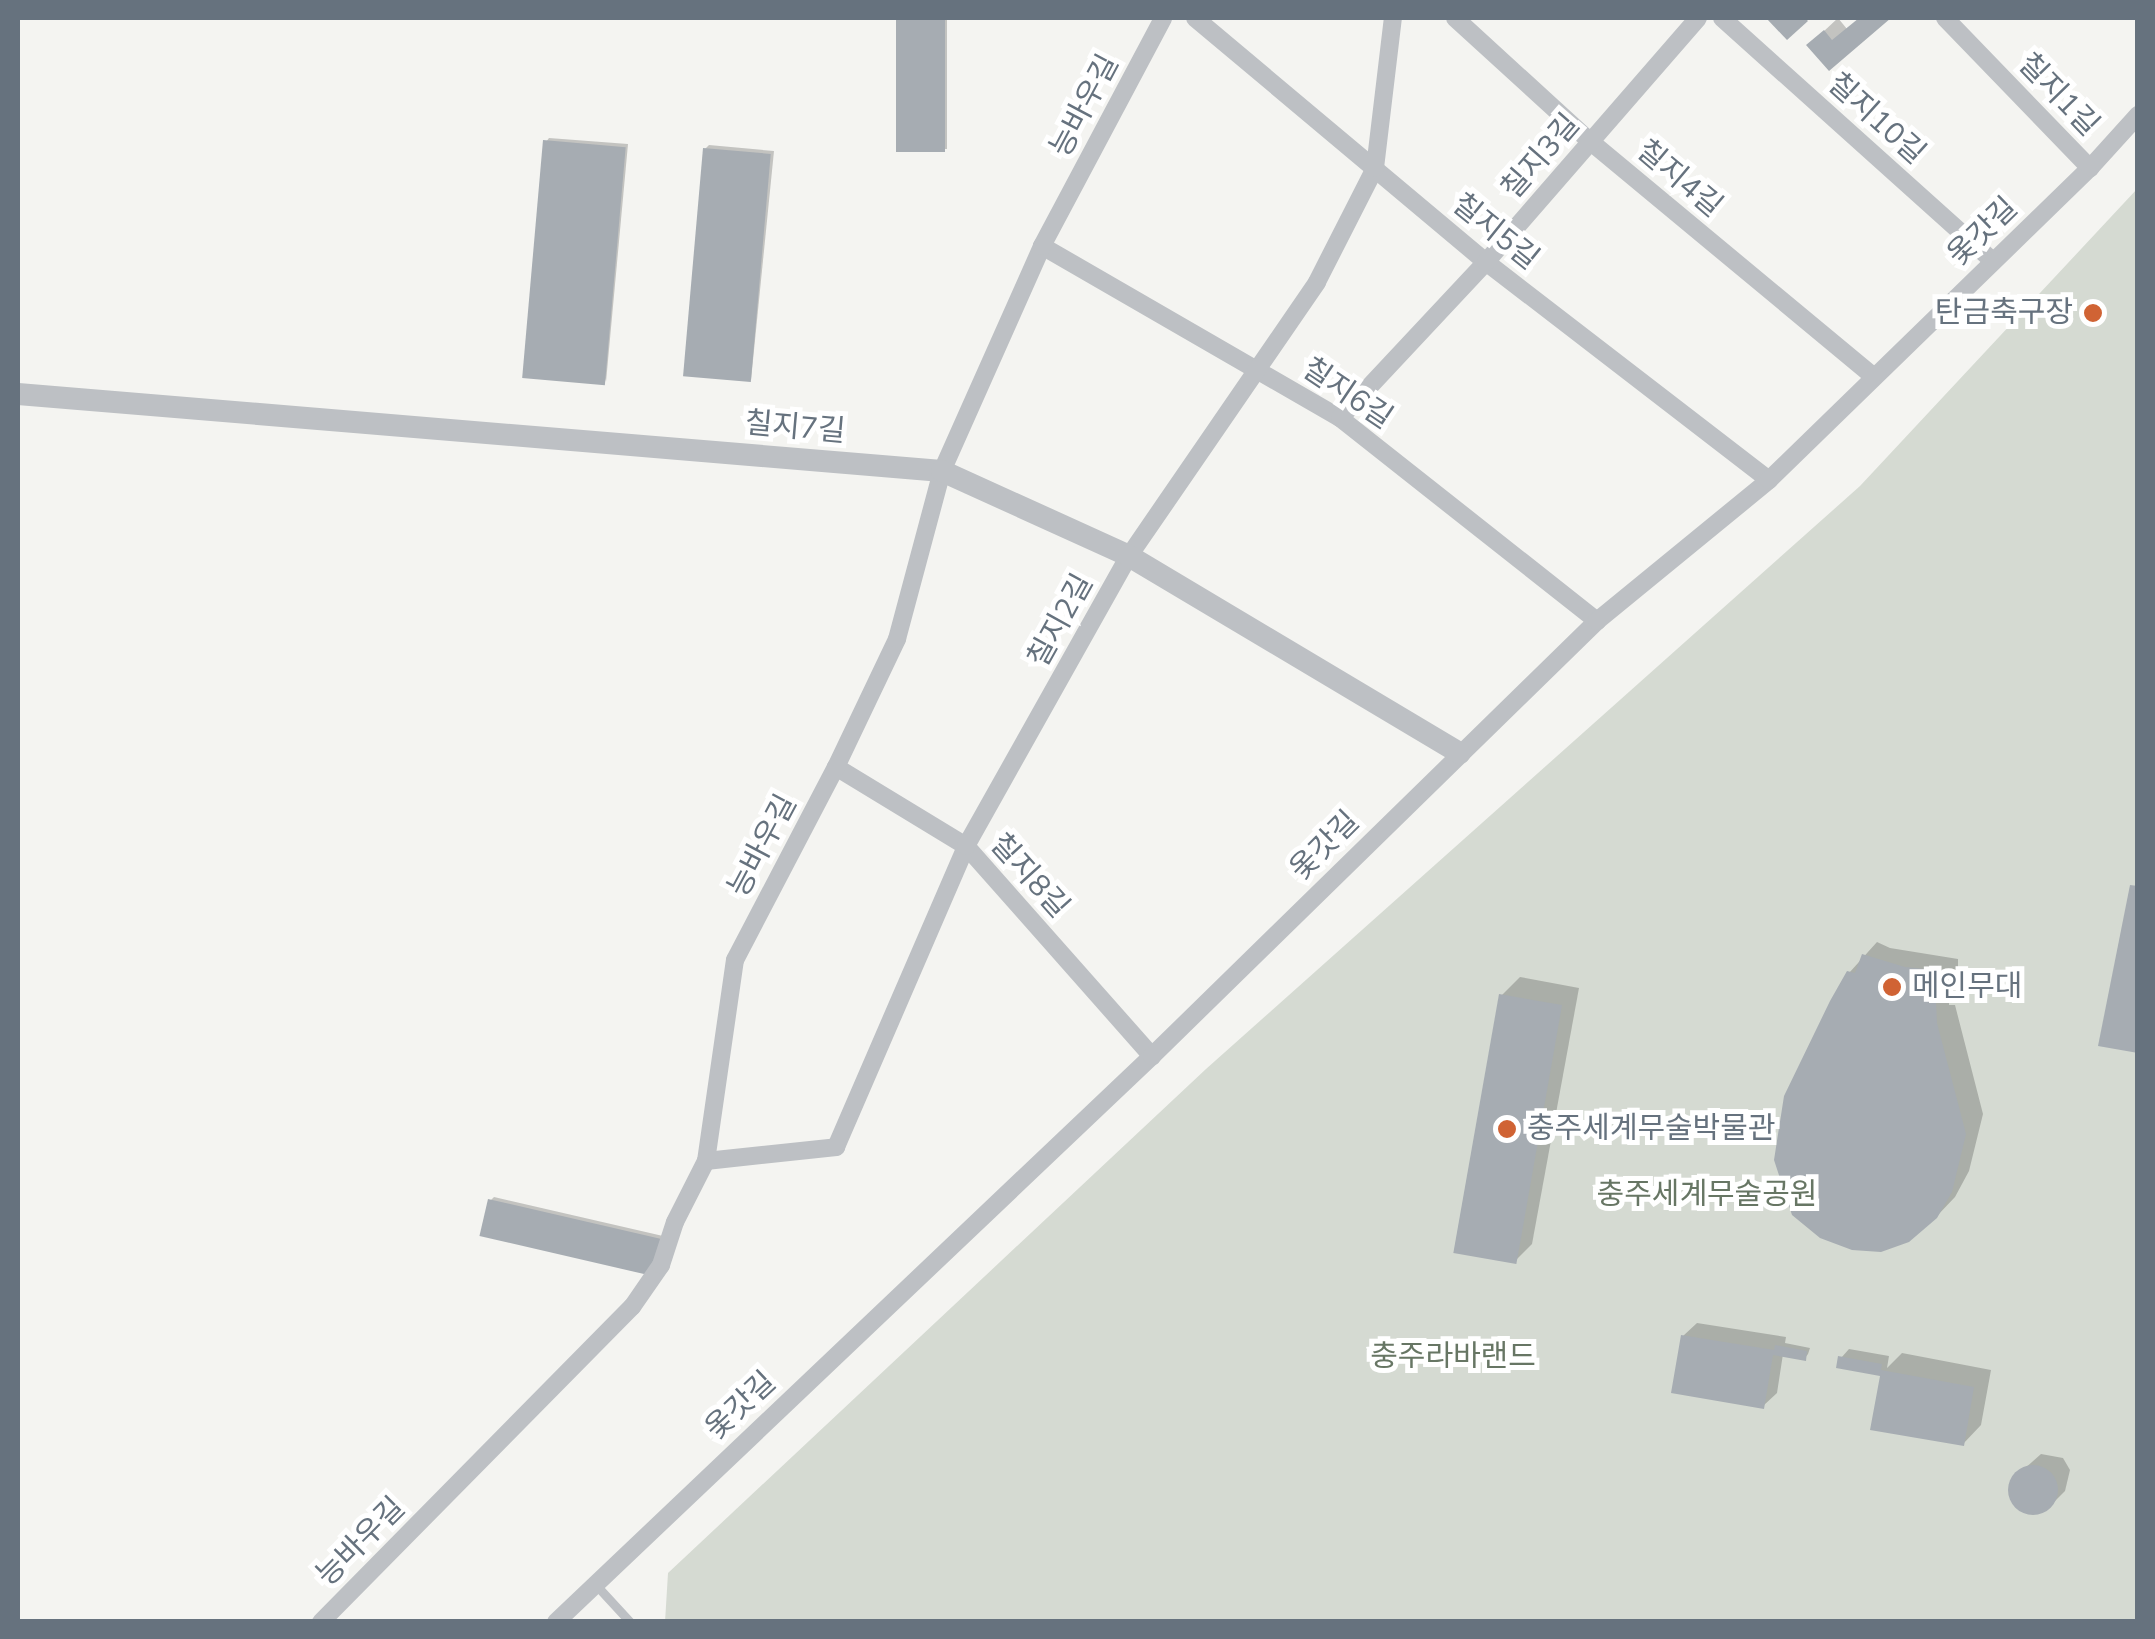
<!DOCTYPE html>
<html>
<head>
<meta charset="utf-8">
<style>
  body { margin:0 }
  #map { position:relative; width:2155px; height:1639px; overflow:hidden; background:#f4f4f1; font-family:"Nunito Sans","Noto Sans KR",sans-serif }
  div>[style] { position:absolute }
  .green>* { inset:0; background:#d5dad2 }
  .shadow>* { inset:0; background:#0003; transform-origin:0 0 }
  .building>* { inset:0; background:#a6acb2; transform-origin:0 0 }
  .round { border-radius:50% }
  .service>* { height:9px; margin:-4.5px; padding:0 4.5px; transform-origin:4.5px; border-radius:4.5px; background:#bdc0c4 }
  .minor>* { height:18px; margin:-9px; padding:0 9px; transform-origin:9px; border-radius:9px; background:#bdc0c4 }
  .tertiary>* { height:22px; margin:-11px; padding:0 11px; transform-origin:11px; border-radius:11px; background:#bdc0c4 }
  .dots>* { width:28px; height:28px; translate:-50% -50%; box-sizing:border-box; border:5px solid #fff; border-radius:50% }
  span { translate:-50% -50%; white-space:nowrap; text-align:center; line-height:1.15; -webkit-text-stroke:10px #fff; paint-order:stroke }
  .street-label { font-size:30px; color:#66727e }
  .poi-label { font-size:30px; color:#66727e }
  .right { translate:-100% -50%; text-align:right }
  .left { translate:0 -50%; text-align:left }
  .park-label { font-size:30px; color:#677664 }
  .frame { position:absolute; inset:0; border:20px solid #66727e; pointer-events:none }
</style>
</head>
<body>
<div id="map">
  <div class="green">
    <i style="clip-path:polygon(2137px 189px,2137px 1621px,665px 1622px,668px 1573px,1206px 1069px,1860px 486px)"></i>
  </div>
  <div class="shadow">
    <i style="left:898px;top:18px;width:49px;height:131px"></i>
    <i style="clip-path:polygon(1838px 18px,1847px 29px,1861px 18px,1887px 18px,1829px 67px,1823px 32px)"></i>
    <i style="clip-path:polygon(549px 138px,628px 144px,606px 382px,546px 142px)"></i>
    <i style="clip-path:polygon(709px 145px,774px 151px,751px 380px,705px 149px)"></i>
    <i style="clip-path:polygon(1877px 942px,1890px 948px,1958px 959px,1958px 986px,1949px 996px,1949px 1005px,1955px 1005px,1983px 1114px,1969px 1171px,1955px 1197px,1936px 1217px,1776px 1159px,1786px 1097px,1849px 973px)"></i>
    <i style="clip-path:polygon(1520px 977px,1579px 988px,1532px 1244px,1514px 1262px,1502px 995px)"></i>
    <i style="clip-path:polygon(494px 1197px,663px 1236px,647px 1266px,490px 1201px)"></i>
    <i style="clip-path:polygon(1697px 1323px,1786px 1337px,1785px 1343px,1810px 1348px,1808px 1354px,1805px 1358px,1783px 1354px,1777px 1393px,1763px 1406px,1683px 1336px)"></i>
    <i style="clip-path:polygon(1849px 1349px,1889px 1356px,1887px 1368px,1902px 1353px,1991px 1370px,1981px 1425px,1963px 1444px,1883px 1374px,1841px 1358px)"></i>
    <i style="clip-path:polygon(2041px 1454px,2063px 1458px,2070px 1470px,2065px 1491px,2051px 1505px,2030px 1513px,2017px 1506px,2010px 1492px,2014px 1478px)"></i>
  </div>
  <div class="building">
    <i style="left:896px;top:18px;width:49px;height:134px"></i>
    <i style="clip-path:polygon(1766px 18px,1805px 18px,1808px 21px,1787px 40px)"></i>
    <i style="clip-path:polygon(1859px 18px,1891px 18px,1829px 71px,1806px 45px,1824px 30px,1832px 40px)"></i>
    <i style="left:543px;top:140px;width:83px;height:239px;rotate:5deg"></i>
    <i style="left:703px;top:148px;width:68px;height:229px;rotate:5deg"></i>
    <i style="clip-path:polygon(2130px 885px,2138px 886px,2138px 1053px,2098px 1046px)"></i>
    <i style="clip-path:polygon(1862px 954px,1905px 967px,1946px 971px,1946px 1002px,1936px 1003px,1937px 1023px,1966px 1134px,1952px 1192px,1937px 1218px,1909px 1242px,1881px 1252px,1852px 1250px,1820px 1238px,1792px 1215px,1774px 1160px,1784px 1096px,1830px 1001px,1847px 971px,1855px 973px)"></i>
    <i style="left:1499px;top:994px;width:64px;height:263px;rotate:10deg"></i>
    <i style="left:488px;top:1199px;width:179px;height:38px;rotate:13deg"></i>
    <i style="clip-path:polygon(1681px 1335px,1774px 1350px,1775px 1345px,1807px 1351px,1806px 1361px,1773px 1355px,1764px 1409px,1671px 1393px)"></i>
    <i style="clip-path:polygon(1838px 1356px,1882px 1364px,1881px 1370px,1974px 1387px,1964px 1446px,1870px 1430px,1880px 1376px,1836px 1368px)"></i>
    <i class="round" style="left:2008px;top:1465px;width:50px;height:50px"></i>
  </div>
  <div class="service">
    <i style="left:596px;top:1585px;width:50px;rotate:47.4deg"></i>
  </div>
  <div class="minor">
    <i style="left:1195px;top:18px;width:380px;rotate:40deg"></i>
    <i style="left:1486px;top:262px;width:357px;rotate:37.6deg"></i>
    <i style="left:1455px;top:18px;width:184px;rotate:42.4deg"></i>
    <i style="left:1591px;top:142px;width:366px;rotate:39.7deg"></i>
    <i style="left:1722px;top:18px;width:364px;rotate:41.9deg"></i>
    <i style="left:1945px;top:18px;width:209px;rotate:46deg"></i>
    <i style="left:1042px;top:246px;width:344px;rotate:30deg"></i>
    <i style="left:1340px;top:418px;width:328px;rotate:38.3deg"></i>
    <i style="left:1340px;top:418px;width:214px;rotate:-46.9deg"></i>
    <i style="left:1486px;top:262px;width:323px;rotate:-49deg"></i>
    <i style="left:836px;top:767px;width:152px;rotate:31.3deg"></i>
    <i style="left:966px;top:846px;width:281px;rotate:48.5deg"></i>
    <i style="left:706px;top:1161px;width:131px;rotate:-6.1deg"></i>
    <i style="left:836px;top:1147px;width:328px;rotate:-66.6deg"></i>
    <i style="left:966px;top:846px;width:333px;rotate:-60.7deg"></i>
    <i style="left:1129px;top:556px;width:332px;rotate:-55.5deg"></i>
    <i style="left:1317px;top:282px;width:128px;rotate:-63deg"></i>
    <i style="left:1375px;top:168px;width:151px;rotate:-83.2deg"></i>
    <i style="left:321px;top:1622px;width:443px;rotate:-45.4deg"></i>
    <i style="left:632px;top:1307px;width:51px;rotate:-55.4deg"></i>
    <i style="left:661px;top:1265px;width:45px;rotate:-72deg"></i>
    <i style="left:675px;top:1222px;width:68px;rotate:-63.1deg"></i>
    <i style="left:706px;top:1161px;width:203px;rotate:-81.8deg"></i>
    <i style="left:735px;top:960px;width:218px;rotate:-62.4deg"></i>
    <i style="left:836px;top:767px;width:142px;rotate:-64.5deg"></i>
    <i style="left:897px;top:639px;width:174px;rotate:-75deg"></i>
    <i style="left:942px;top:471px;width:246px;rotate:-66deg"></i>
    <i style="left:1042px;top:246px;width:258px;rotate:-62deg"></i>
    <i style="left:556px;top:1622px;width:822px;rotate:-43.52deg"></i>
    <i style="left:1152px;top:1056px;width:622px;rotate:-44.35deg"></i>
    <i style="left:1597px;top:621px;width:222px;rotate:-39.3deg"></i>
    <i style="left:1769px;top:480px;width:448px;rotate:-44.2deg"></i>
    <i style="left:2090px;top:168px;width:72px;rotate:-47.8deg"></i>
  </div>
  <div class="tertiary">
    <i style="left:18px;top:394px;width:927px;rotate:4.76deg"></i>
    <i style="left:942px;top:471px;width:205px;rotate:24.4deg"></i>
    <i style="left:1129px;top:556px;width:385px;rotate:30.8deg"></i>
  </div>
  <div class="dots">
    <i style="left:2093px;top:313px;background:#d06334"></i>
    <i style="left:1892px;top:987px;background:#d06334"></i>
    <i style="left:1507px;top:1129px;background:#d06334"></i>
  </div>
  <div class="street-label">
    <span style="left:2058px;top:95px;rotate:46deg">칠지1길</span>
    <span style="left:1085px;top:106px;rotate:-62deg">능바우길</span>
    <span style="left:1876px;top:119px;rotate:42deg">칠지10길</span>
    <span style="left:1541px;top:157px;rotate:-49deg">칠지3길</span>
    <span style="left:1679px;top:179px;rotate:40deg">칠지4길</span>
    <span style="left:1495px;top:232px;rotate:39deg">칠지5길</span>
    <span style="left:1983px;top:232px;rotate:-44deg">옻갓길</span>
    <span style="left:1347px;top:394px;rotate:34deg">칠지6길</span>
    <span style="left:795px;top:428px;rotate:5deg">칠지7길</span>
    <span style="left:1061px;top:621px;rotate:-61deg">칠지2길</span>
    <span style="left:763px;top:846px;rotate:-62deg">능바우길</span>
    <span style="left:1325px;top:846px;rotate:-45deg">옻갓길</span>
    <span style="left:1029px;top:876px;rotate:48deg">칠지8길</span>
    <span style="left:741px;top:1406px;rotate:-43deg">옻갓길</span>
    <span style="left:361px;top:1542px;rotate:-45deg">능바우길</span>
  </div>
  <div class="poi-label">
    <span class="right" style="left:2073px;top:313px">탄금축구장</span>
    <span class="left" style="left:1912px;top:987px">메인무대</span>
    <span class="left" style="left:1527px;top:1129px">충주세계무술박물관</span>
  </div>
  <div class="park-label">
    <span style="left:1707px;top:1195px">충주세계무술공원</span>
    <span style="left:1453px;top:1357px">충주라바랜드</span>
  </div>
  <div class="frame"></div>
</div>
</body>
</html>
